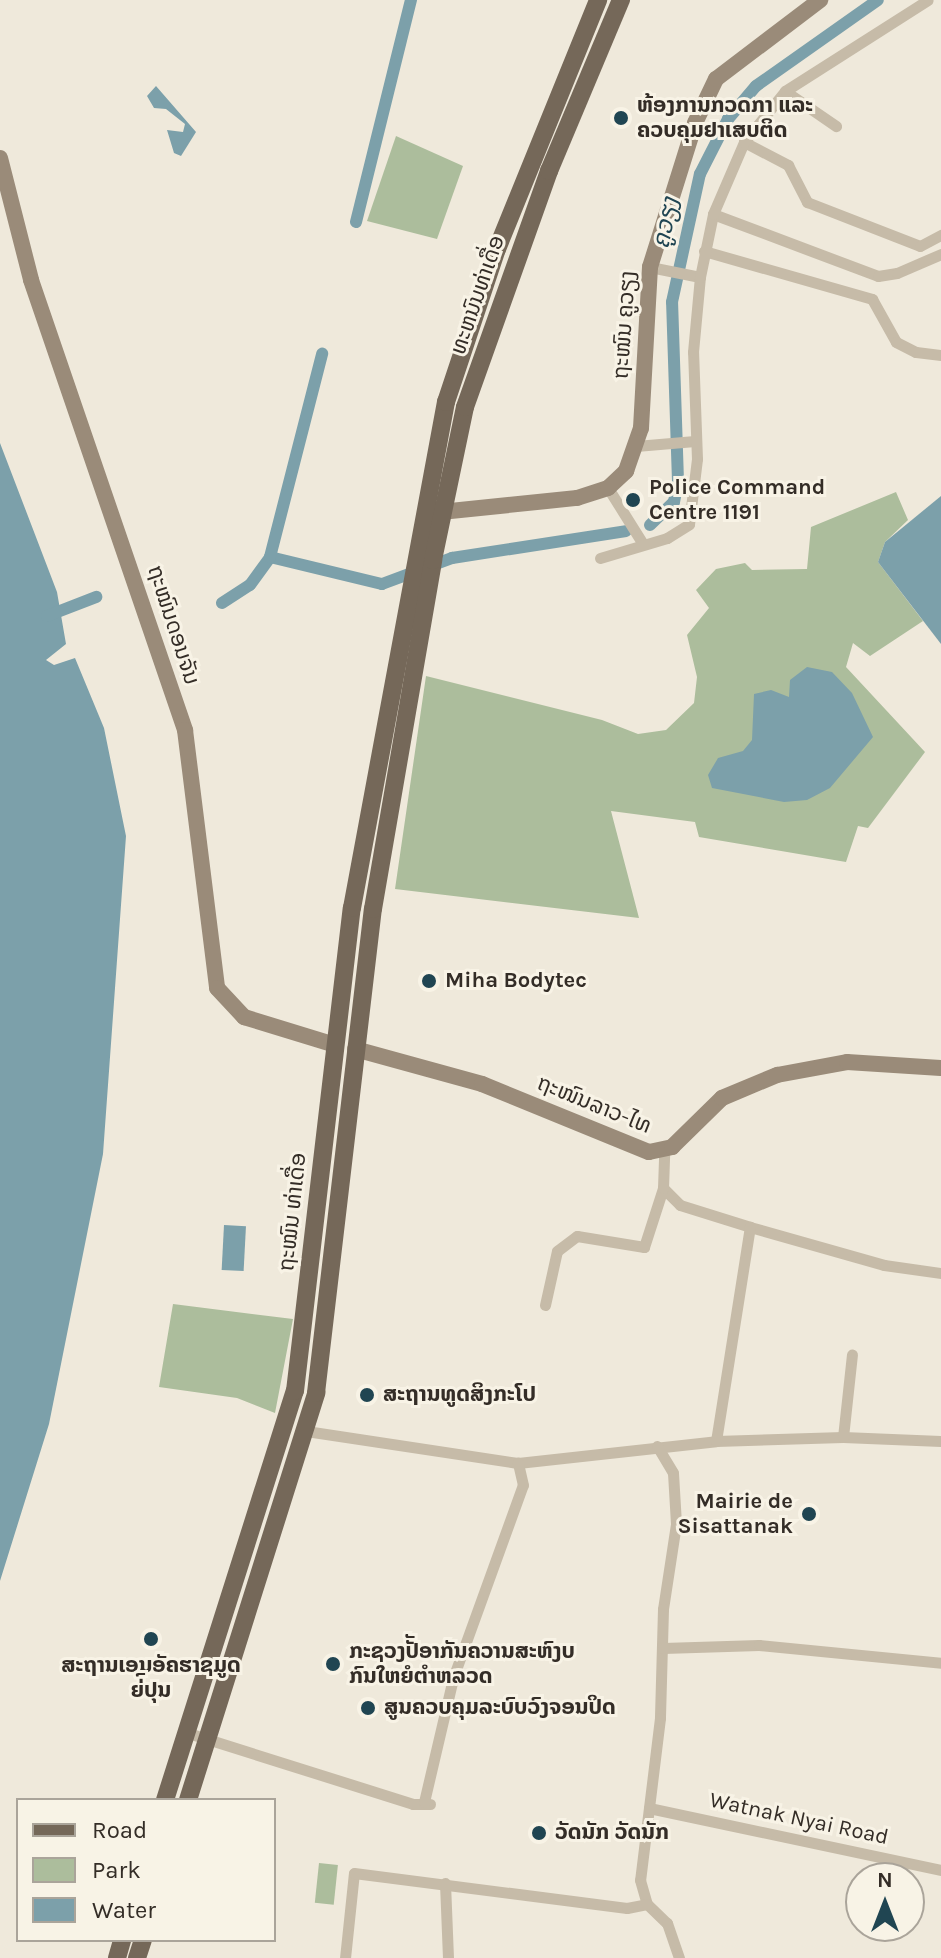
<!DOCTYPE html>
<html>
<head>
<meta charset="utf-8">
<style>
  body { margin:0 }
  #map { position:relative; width:941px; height:1958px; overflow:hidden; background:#efe9db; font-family:Karla,"Noto Sans Lao",sans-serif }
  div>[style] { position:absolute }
  .green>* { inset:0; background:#acbd9c; transform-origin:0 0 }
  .water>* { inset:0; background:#7ca0aa; transform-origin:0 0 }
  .canal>* { height:12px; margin:-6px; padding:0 6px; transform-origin:6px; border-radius:6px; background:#7ca0aa }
  .street>* { height:11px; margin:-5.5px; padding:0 5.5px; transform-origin:5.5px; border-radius:5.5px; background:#c6bba8 }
  .secondary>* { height:16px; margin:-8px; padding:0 8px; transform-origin:8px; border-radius:8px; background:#9a8b79 }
  .primary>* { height:18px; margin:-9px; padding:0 9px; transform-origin:9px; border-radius:9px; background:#756859 }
  .dots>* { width:22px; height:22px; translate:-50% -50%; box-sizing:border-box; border:4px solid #f8f3e6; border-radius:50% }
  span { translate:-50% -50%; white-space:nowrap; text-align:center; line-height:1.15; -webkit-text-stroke:6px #f8f3e6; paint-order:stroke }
  .poi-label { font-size:22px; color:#342d27; font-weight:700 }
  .left { translate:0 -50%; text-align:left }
  .right { translate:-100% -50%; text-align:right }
  .street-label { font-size:22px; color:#342d27 }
  .water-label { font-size:24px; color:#204552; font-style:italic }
  .legend { position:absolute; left:16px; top:1798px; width:260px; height:144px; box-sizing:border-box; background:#f8f3e6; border:2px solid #aaa49a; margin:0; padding:10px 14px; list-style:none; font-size:24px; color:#342d27 }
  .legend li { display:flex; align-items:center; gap:16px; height:40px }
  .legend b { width:40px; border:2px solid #aaa49a }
  .north { position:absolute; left:845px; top:1862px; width:80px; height:80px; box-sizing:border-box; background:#f8f3e6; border:2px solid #aaa49a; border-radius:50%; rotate:0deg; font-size:22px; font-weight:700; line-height:32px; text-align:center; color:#342d27 }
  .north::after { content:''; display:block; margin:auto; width:28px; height:36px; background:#204552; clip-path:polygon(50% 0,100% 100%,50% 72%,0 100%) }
</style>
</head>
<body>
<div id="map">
  <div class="green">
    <i style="clip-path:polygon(396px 136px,463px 166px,437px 239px,367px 221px)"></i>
    <i style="clip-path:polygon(896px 492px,908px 520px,885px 542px,878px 562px,923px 621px,870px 656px,853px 643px,846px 667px,925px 752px,868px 828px,858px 826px,846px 862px,699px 837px,695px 822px,611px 811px,639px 918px,395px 889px,426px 676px,602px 720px,638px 734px,666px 730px,694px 703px,697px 677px,687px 635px,709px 608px,696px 590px,716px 569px,745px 563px,752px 570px,807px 569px,811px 527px)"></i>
    <i style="clip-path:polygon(173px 1304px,293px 1319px,275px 1413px,237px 1398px,159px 1387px)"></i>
    <i style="left:319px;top:1863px;width:19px;height:40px;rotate:6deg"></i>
  </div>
  <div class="water">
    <i style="clip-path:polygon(156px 86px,196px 132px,181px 156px,174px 153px,167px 130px,183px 132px,185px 124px,166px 109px,154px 108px,147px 96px)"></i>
    <i style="clip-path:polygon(0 443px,57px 592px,66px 644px,46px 660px,54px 665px,75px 658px,104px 728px,126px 836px,103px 1154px,49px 1424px,0 1581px)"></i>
    <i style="clip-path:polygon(941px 496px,941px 644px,878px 562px,885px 542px)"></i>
    <i style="clip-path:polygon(807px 667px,832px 672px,852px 693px,873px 737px,830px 788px,807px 800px,784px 802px,712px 788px,708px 775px,718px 758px,743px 751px,752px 740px,754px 694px,771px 690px,789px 697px,790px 680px)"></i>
    <i style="left:224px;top:1225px;width:22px;height:45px;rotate:3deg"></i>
  </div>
  <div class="canal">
    <i style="left:356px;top:222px;width:229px;rotate:-76.1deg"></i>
    <i style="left:650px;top:525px;width:33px;rotate:-44deg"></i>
    <i style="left:674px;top:502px;width:21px;rotate:-79deg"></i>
    <i style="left:678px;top:481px;width:179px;rotate:-91.9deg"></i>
    <i style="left:672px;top:302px;width:131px;rotate:-77.7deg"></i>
    <i style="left:700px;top:174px;width:62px;rotate:-63deg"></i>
    <i style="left:728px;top:119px;width:43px;rotate:-49.7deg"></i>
    <i style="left:756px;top:86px;width:149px;rotate:-35.2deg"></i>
    <i style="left:270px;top:557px;width:115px;rotate:13.6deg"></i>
    <i style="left:382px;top:584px;width:75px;rotate:-20.4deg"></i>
    <i style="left:452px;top:558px;width:176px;rotate:-8.8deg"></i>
    <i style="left:222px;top:603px;width:33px;rotate:-33deg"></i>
    <i style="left:250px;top:585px;width:34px;rotate:-54deg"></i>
    <i style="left:270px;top:557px;width:210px;rotate:-75.6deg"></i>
    <i style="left:47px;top:616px;width:53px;rotate:-21.2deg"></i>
  </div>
  <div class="street">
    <i style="left:785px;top:91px;width:62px;rotate:34.5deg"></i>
    <i style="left:744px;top:142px;width:50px;rotate:27.6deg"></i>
    <i style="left:788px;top:165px;width:42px;rotate:62.8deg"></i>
    <i style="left:807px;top:202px;width:121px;rotate:21.3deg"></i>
    <i style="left:920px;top:246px;width:24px;rotate:-28deg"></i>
    <i style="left:713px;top:214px;width:176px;rotate:20.6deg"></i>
    <i style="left:878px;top:276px;width:19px;rotate:-9deg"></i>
    <i style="left:897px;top:273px;width:48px;rotate:-23.4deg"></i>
    <i style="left:704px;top:251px;width:175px;rotate:15.9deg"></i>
    <i style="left:872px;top:299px;width:49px;rotate:60.8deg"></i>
    <i style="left:896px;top:342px;width:22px;rotate:27deg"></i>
    <i style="left:916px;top:352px;width:25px;rotate:7deg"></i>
    <i style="left:650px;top:267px;width:51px;rotate:11.3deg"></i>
    <i style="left:636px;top:446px;width:59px;rotate:-4.8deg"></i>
    <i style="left:608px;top:488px;width:66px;rotate:58deg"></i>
    <i style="left:600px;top:558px;width:70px;rotate:-16.6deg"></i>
    <i style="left:667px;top:538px;width:26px;rotate:-32deg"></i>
    <i style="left:689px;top:524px;width:65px;rotate:-83deg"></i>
    <i style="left:697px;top:459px;width:107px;rotate:-92.1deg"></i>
    <i style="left:693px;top:352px;width:75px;rotate:-84.7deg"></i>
    <i style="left:700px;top:277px;width:64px;rotate:-78.3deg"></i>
    <i style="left:713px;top:214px;width:78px;rotate:-66.7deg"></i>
    <i style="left:744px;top:142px;width:65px;rotate:-51.2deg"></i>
    <i style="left:785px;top:91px;width:169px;rotate:-32.5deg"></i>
    <i style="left:663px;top:1188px;width:24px;rotate:45deg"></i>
    <i style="left:680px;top:1205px;width:73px;rotate:17.4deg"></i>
    <i style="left:750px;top:1227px;width:139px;rotate:15.8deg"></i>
    <i style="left:884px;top:1265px;width:58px;rotate:8deg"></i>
    <i style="left:545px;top:1305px;width:55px;rotate:-77.5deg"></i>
    <i style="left:557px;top:1251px;width:25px;rotate:-37deg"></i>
    <i style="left:577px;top:1236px;width:68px;rotate:9.3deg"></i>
    <i style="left:644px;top:1247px;width:62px;rotate:-72.1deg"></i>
    <i style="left:663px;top:1188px;width:37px;rotate:-88deg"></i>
    <i style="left:306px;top:1431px;width:214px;rotate:8.6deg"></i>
    <i style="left:518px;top:1463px;width:199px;rotate:-6.3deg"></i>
    <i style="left:716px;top:1441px;width:127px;rotate:-1.8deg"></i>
    <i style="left:843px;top:1437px;width:98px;rotate:2.3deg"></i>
    <i style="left:843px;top:1437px;width:83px;rotate:-83.8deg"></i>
    <i style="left:716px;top:1441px;width:217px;rotate:-81deg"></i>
    <i style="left:657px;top:1446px;width:31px;rotate:59deg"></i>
    <i style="left:673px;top:1473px;width:51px;rotate:86.6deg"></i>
    <i style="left:676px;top:1524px;width:86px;rotate:98.7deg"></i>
    <i style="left:663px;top:1609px;width:109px;rotate:91.6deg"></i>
    <i style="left:660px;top:1718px;width:163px;rotate:97deg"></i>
    <i style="left:640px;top:1880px;width:25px;rotate:74deg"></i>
    <i style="left:647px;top:1904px;width:28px;rotate:44deg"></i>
    <i style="left:667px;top:1923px;width:37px;rotate:71deg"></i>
    <i style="left:663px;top:1648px;width:96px;rotate:-1.8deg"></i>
    <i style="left:759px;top:1645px;width:183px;rotate:5.6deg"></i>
    <i style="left:188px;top:1733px;width:236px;rotate:17.5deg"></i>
    <i style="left:413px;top:1804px;width:17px"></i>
    <i style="left:424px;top:1802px;width:127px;rotate:-76.8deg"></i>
    <i style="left:453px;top:1678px;width:205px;rotate:-70.1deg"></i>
    <i style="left:523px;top:1485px;width:23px;rotate:-103deg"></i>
    <i style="left:649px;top:1808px;width:299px;rotate:12deg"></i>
    <i style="left:445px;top:1883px;width:75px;rotate:87.7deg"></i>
    <i style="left:345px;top:1958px;width:85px;rotate:-84deg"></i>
    <i style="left:354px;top:1873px;width:275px;rotate:7.3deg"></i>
    <i style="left:627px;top:1908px;width:20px;rotate:-11deg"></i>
  </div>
  <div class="secondary">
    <i style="left:0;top:158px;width:126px;rotate:75.7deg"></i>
    <i style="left:31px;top:280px;width:476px;rotate:71.1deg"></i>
    <i style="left:185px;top:730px;width:260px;rotate:82.9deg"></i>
    <i style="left:217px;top:988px;width:40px;rotate:47deg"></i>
    <i style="left:244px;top:1017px;width:95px;rotate:17.1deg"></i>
    <i style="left:431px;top:513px;width:147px;rotate:-5.9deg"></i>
    <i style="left:577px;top:498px;width:33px;rotate:-18deg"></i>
    <i style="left:608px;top:488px;width:25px;rotate:-43deg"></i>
    <i style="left:626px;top:471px;width:46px;rotate:-70.8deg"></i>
    <i style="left:641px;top:428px;width:161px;rotate:-86.8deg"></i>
    <i style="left:650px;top:267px;width:151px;rotate:-72.6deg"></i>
    <i style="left:695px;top:123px;width:49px;rotate:-64.5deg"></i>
    <i style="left:716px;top:79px;width:131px;rotate:-37.2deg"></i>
    <i style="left:355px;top:1049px;width:132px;rotate:15.4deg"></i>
    <i style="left:482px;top:1084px;width:180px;rotate:22.2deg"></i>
    <i style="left:649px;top:1152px;width:24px;rotate:-12deg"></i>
    <i style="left:672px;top:1147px;width:70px;rotate:-44.4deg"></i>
    <i style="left:722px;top:1098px;width:60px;rotate:-22.7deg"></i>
    <i style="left:777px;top:1075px;width:71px;rotate:-10.5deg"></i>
    <i style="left:847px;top:1062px;width:94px;rotate:3.7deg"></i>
  </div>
  <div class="primary">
    <i style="left:165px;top:1800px;width:429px;rotate:-72.4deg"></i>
    <i style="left:295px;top:1391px;width:486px;rotate:-83.3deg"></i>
    <i style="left:352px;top:908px;width:515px;rotate:-79.48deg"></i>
    <i style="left:446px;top:402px;width:161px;rotate:-71.6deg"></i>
    <i style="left:497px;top:249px;width:269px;rotate:-67.9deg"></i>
    <i style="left:188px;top:1800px;width:427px;rotate:-72.5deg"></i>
    <i style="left:316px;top:1393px;width:487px;rotate:-83.3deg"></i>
    <i style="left:373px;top:909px;width:354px;rotate:-80.2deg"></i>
    <i style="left:433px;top:560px;width:156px;rotate:-78.2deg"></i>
    <i style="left:465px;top:407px;width:251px;rotate:-70.4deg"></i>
    <i style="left:549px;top:171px;width:186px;rotate:-67.2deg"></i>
    <i style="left:117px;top:1958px;width:19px;rotate:-74deg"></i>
    <i style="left:137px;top:1958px;width:19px;rotate:-72deg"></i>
  </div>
  <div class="dots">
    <i style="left:621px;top:118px;background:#204552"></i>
    <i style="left:633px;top:500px;background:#204552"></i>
    <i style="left:429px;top:981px;background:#204552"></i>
    <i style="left:367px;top:1395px;background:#204552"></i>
    <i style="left:809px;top:1514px;background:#204552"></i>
    <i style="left:151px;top:1639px;background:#204552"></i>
    <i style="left:333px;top:1664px;background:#204552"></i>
    <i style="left:368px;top:1708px;background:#204552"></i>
    <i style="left:539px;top:1833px;background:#204552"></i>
  </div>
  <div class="poi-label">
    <span class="left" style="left:637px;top:118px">ຫ້ອງການກວດກາ ແລະ<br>ຄວບຄຸມຢາເສບຕິດ</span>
    <span class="left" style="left:649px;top:500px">Police Command<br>Centre 1191</span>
    <span class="left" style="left:445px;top:981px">Miha Bodytec</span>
    <span class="left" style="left:383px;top:1395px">ສະຖານທູດສິງກະໂປ</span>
    <span class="right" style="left:793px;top:1514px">Mairie de<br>Sisattanak</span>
    <span class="left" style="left:349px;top:1664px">ກະຊວງປັັອາກັນຄວານສະຫົງບ<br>ກົນໃຫຍໍຕຳຫລວດ</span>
    <span style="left:151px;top:1678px">ສະຖານເອນອັຄຮາຊມູດ<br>ຍ່ົປຸນ</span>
    <span class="left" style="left:384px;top:1708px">ສູນຄວບຄຸມລະບົບວົງຈອນປິດ</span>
    <span class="left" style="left:555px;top:1833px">ວັດນັກ ວັດນັກ</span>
  </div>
  <div class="street-label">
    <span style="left:478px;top:295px;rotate:-71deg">ທະຫນົນທ່າເດື່ອ</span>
    <span style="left:625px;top:325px;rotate:-86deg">ຖະໜົນ ຄູວຽງ</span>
    <span style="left:173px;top:625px;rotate:72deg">ຖະໝົນດອນຈັນ</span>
    <span style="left:594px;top:1105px;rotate:22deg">ຖະໜົນລາວ-ໄທ</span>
    <span style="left:293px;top:1212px;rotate:-84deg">ຖະໝົນ ທ່າເດື່ອ</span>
    <span style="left:799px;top:1819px;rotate:12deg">Watnak Nyai Road</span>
  </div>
  <div class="water-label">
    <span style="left:666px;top:223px;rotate:-78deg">ຄູວຽງ</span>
  </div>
  <ul class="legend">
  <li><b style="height:10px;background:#756859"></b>Road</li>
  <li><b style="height:22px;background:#acbd9c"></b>Park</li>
  <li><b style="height:22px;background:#7ca0aa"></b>Water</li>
  </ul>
  <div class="north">N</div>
</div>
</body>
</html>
